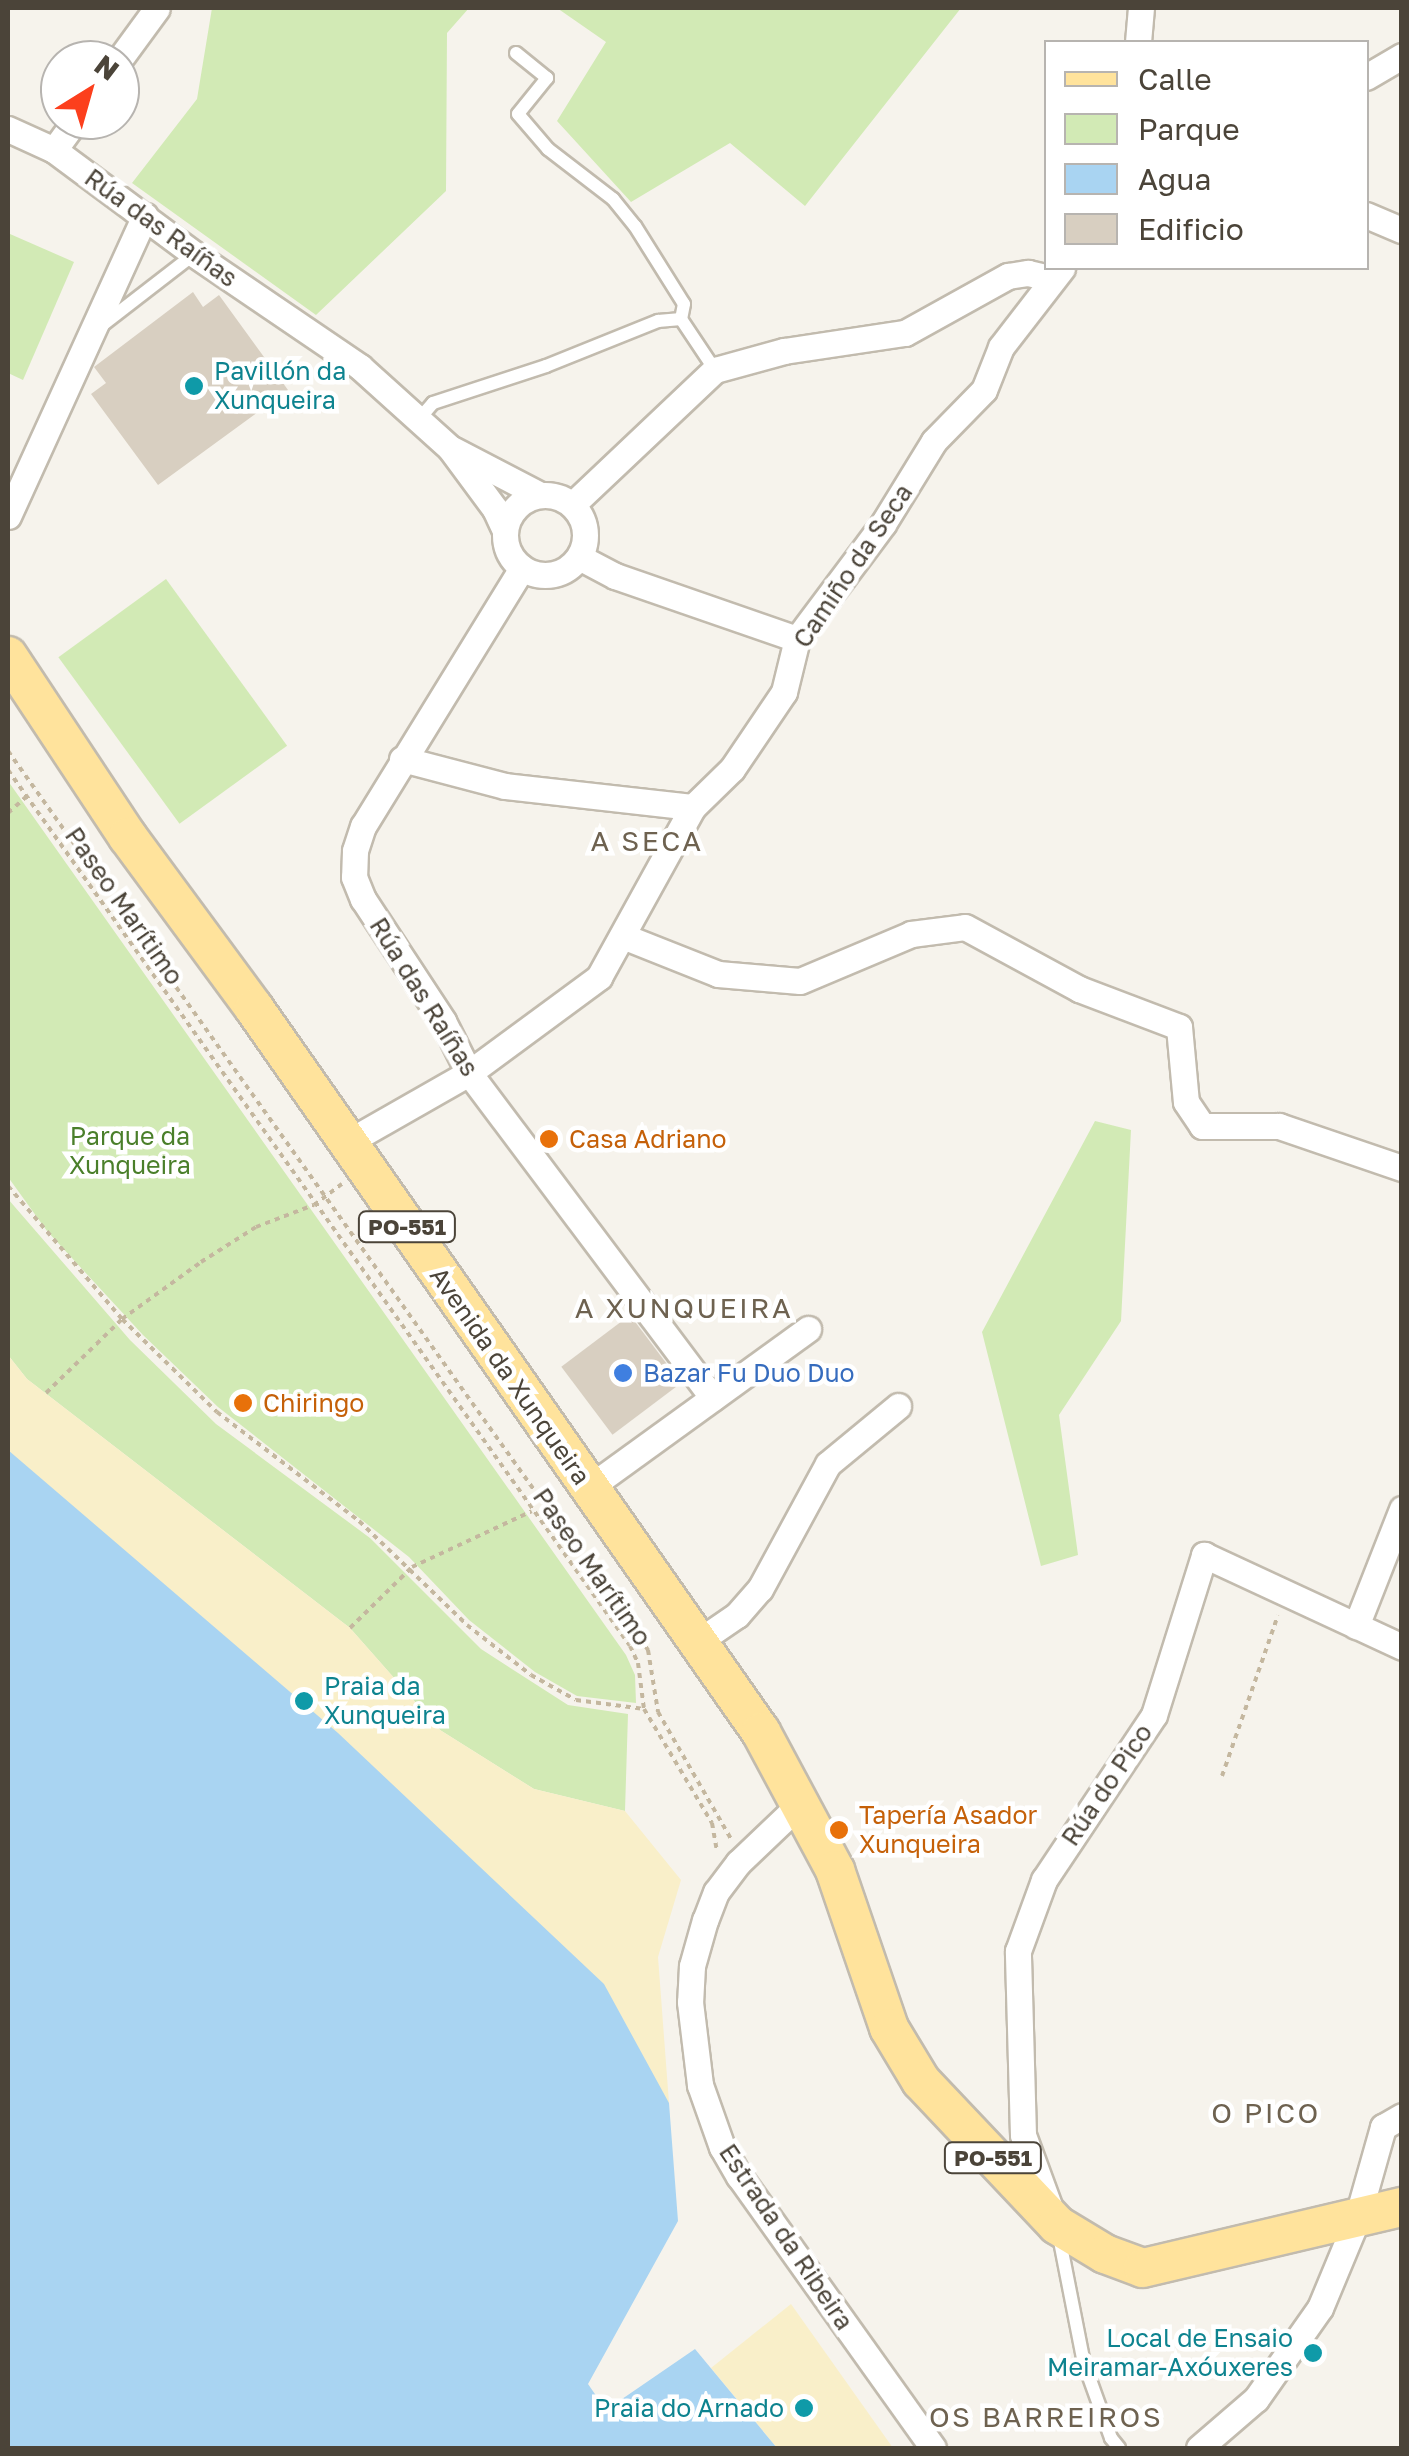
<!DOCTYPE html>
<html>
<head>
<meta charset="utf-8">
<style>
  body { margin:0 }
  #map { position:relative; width:1409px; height:2456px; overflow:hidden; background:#f6f3ec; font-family:"Golos Text",sans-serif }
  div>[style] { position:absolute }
  .green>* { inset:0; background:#d2eab5; transform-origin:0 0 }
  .sand>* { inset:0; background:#f9efc9 }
  .water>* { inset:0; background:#a9d4f2 }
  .building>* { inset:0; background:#d8cfc1; transform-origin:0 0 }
  .path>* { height:4px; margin-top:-2px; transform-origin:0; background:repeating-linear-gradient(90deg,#c4b79f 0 5px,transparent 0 10px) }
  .roads { filter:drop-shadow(2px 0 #c2bbae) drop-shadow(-2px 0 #c2bbae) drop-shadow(0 2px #c2bbae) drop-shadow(0 -2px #c2bbae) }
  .lane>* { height:12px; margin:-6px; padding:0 6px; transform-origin:6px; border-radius:6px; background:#fff }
  .street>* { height:25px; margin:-12.5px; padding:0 12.5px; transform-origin:12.5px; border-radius:12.5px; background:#fff }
  .street>.ring { margin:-12.5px; padding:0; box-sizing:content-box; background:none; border:25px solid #fff; border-radius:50% }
  .primary>* { height:38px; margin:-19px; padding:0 19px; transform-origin:19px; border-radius:19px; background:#ffe39c }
  .dots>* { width:28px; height:28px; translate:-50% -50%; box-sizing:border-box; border:5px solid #fff; border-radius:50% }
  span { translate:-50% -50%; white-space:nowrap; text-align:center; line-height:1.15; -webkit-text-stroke:9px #fff; paint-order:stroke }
  .shield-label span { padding:2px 8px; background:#fff; border:2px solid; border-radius:8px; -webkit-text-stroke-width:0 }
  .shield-label { font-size:22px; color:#4b4439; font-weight:700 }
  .street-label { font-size:25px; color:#4b4439 }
  .culture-label { font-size:25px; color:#0d838f }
  .left { translate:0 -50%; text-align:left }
  .right { translate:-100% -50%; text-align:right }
  .park-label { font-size:25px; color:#4a7f2a }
  .food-label { font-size:25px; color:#c56008 }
  .shop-label { font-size:25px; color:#366cbe }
  .neighbourhood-label { font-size:28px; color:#6e6250; letter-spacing:2.5px }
  .frame { position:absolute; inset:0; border:10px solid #4b4439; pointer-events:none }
  .legend { position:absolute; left:1044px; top:40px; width:325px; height:230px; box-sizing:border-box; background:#fff; border:2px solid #b7b4b0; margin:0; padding:12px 18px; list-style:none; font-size:30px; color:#4b4439 }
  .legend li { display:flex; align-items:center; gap:20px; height:50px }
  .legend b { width:50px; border:2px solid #b7b4b0 }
  .north { position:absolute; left:40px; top:40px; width:100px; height:100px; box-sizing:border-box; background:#fff; border:2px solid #b7b4b0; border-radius:50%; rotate:37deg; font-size:28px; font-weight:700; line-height:40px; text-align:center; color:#4b4439 }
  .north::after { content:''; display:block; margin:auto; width:35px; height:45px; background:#fc3f1d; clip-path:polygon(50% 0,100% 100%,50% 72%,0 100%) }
</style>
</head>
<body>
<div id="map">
  <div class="green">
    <i style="clip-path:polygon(212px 8px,469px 8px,447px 33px,446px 191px,316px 315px,132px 183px,197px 99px)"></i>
    <i style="clip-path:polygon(557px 8px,961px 8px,805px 206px,730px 143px,631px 202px,557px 121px,606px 42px)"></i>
    <i style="clip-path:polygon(10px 234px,74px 262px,23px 380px,8px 373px)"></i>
    <i style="left:166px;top:579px;width:206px;height:133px;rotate:54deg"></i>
    <i style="clip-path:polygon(8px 781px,626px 1655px,635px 1675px,636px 1703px,577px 1696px,535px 1672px,469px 1620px,409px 1557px,218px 1407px,143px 1335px,47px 1231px,8px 1177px)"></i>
    <i style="clip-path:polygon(1095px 1121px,1131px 1130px,1121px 1321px,1059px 1415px,1078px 1555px,1041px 1566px,982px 1332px)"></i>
    <i style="clip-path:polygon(8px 1199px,130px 1340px,216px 1424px,370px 1538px,481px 1649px,568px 1705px,628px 1714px,625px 1811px,534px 1789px,440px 1730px,350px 1628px,27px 1379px,8px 1355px)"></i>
  </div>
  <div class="sand">
    <i style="clip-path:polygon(8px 1355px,27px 1379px,350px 1628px,440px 1730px,534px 1789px,625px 1811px,681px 1880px,658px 1957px,669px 2103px,333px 1809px,8px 1542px)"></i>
    <i style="clip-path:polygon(791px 2304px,893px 2448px,777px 2448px,711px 2368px)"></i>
  </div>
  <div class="water">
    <i style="clip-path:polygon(8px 1450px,338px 1733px,604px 1984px,669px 2103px,678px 2221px,588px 2384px,606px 2410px,695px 2349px,777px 2448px,8px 2448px)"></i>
  </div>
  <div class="building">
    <i style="clip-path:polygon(193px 292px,203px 307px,219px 295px,288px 390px,158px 485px,91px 394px,106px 383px,94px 367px)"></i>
    <i style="left:630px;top:1315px;width:85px;height:86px;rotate:53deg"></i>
  </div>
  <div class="path">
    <i style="left:8px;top:751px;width:1104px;rotate:54.55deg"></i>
    <i style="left:648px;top:1650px;width:63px;rotate:80.8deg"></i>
    <i style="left:658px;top:1712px;width:146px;rotate:60.1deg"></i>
    <i style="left:8px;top:770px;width:1074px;rotate:54.62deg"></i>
    <i style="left:630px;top:1646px;width:19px;rotate:65deg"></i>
    <i style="left:638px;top:1663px;width:46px;rotate:82.6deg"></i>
    <i style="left:644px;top:1709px;width:133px;rotate:59.2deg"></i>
    <i style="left:712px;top:1823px;width:27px;rotate:80deg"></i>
    <i style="left:8px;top:813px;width:24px;rotate:-42deg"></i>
    <i style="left:8px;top:1186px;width:175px;rotate:49.4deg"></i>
    <i style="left:122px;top:1319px;width:133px;rotate:44.4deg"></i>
    <i style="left:217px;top:1412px;width:179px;rotate:37.5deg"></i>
    <i style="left:359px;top:1521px;width:150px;rotate:43.9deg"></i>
    <i style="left:467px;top:1625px;width:81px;rotate:38deg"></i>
    <i style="left:531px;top:1675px;width:51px;rotate:29.1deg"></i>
    <i style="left:576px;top:1700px;width:69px;rotate:7.5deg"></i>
    <i style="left:46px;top:1393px;width:106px;rotate:-44.2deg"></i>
    <i style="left:122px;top:1319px;width:97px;rotate:-35.8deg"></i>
    <i style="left:201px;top:1262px;width:65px;rotate:-32.5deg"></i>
    <i style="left:256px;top:1227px;width:62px;rotate:-20.8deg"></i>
    <i style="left:314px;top:1205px;width:35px;rotate:-37deg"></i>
    <i style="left:350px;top:1628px;width:87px;rotate:-44.5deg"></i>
    <i style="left:412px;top:1567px;width:132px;rotate:-25deg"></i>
    <i style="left:1222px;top:1776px;width:170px;rotate:-70.8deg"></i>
  </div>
  <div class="roads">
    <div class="lane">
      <i style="left:516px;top:53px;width:40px;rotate:39deg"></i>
      <i style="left:547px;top:78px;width:46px;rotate:128.9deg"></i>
      <i style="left:518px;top:114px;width:46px;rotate:49.4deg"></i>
      <i style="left:548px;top:149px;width:82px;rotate:37.6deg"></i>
      <i style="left:613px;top:199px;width:35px;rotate:51deg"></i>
      <i style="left:635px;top:226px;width:92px;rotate:57.9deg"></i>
      <i style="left:684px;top:304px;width:15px;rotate:101deg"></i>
      <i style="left:681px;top:319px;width:61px;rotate:56.3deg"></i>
      <i style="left:101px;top:326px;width:118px;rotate:-37.7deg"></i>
      <i style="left:420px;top:418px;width:20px;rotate:-49deg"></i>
      <i style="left:433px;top:403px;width:119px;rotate:-18.1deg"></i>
      <i style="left:546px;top:366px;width:121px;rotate:-21.9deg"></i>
      <i style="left:658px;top:321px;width:23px;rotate:-5deg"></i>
      <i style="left:1059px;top:2236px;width:129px;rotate:78.9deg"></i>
      <i style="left:1084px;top:2363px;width:80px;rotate:70.2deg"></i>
      <i style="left:1111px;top:2438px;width:13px;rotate:51deg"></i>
    </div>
    <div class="street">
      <i style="left:1138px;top:42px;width:34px;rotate:-85deg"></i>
      <i style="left:119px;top:60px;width:64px;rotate:-53.8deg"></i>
      <i style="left:1366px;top:77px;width:42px;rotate:-30.3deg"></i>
      <i style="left:8px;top:129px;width:51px;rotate:24.5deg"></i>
      <i style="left:54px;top:150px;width:174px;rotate:36.6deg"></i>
      <i style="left:194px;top:254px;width:201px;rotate:34.2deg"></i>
      <i style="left:360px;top:367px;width:121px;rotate:42deg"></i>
      <i style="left:450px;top:448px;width:76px;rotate:53.6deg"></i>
      <i style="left:495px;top:509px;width:23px;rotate:65deg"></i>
      <i style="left:54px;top:150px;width:37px;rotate:-54deg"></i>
      <i style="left:1366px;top:215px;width:39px;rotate:23deg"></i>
      <i style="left:454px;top:450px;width:97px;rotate:27.6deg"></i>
      <i class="ring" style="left:505px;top:495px;width:55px;height:55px"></i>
      <i style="left:572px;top:505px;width:197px;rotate:-43.4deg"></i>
      <i style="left:715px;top:370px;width:72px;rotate:-15.4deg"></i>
      <i style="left:784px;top:351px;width:122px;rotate:-8.5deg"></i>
      <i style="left:905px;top:333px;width:118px;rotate:-29deg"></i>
      <i style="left:1008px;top:276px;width:20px;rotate:-9deg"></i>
      <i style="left:1028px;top:273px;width:23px;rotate:13deg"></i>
      <i style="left:8px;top:516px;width:330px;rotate:-65.5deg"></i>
      <i style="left:579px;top:557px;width:41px;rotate:27.8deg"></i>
      <i style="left:615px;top:576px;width:193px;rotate:19.1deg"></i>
      <i style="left:522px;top:568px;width:303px;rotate:121.6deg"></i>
      <i style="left:363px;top:826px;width:26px;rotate:108deg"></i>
      <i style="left:355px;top:851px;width:26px;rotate:92deg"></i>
      <i style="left:354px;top:877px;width:24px;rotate:68deg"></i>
      <i style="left:363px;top:899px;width:146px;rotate:56.7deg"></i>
      <i style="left:443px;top:1021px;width:58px;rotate:63.4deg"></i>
      <i style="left:469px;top:1073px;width:406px;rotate:53.1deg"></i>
      <i style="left:402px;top:759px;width:106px;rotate:14.7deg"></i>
      <i style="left:505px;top:786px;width:189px;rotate:6.4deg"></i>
      <i style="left:625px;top:937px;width:100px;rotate:21.7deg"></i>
      <i style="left:718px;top:974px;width:82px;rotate:4.9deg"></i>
      <i style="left:800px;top:981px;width:121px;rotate:-22.9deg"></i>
      <i style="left:911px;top:934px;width:54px;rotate:-7.4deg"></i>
      <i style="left:965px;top:927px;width:130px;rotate:28.5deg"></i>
      <i style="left:1079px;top:989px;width:107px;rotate:20.8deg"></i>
      <i style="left:1179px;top:1027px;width:75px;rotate:84.7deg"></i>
      <i style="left:1186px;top:1102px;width:29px;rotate:56deg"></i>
      <i style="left:1202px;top:1126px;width:77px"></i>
      <i style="left:1279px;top:1126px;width:130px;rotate:18.9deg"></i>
      <i style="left:348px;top:1142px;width:139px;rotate:-29.7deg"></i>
      <i style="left:469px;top:1073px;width:162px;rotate:-36.4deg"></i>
      <i style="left:599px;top:977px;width:194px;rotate:-61.1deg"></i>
      <i style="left:693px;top:807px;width:54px;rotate:-44.3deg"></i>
      <i style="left:732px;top:769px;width:93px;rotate:-56deg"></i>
      <i style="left:784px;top:692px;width:55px;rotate:-76.2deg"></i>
      <i style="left:797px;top:639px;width:144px;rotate:-53.2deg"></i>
      <i style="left:883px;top:524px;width:97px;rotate:-58.4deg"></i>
      <i style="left:934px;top:441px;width:71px;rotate:-45.6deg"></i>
      <i style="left:984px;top:390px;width:46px;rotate:-68.4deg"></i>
      <i style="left:1001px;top:347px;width:100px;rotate:-52.3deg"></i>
      <i style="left:587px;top:1489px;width:273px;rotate:-35.9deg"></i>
      <i style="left:1356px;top:1626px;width:126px;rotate:-68.5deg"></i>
      <i style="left:699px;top:1641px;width:46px;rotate:-34.4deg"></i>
      <i style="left:737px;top:1615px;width:35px;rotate:-49deg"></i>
      <i style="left:760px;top:1589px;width:142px;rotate:-61.5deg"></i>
      <i style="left:828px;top:1464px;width:91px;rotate:-39.6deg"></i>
      <i style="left:802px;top:1802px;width:88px;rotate:136.4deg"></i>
      <i style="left:738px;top:1863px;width:36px;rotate:127deg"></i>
      <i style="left:716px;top:1892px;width:30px;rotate:111deg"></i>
      <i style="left:705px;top:1920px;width:48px;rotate:105.8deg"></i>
      <i style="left:692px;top:1966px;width:36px;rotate:93deg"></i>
      <i style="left:690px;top:2002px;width:84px;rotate:83.1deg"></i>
      <i style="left:700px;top:2085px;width:66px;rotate:70.5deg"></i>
      <i style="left:722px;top:2147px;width:34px;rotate:60deg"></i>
      <i style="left:739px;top:2176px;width:334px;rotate:54.5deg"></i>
      <i style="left:1051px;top:2211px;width:81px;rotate:-110.2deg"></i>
      <i style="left:1023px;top:2135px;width:184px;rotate:-91.6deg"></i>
      <i style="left:1018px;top:1951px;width:76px;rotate:-69.9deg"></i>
      <i style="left:1044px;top:1880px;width:198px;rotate:-56.3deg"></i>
      <i style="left:1154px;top:1715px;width:168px;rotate:-72.6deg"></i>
      <i style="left:1204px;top:1555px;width:218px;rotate:24.9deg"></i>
      <i style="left:1199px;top:2448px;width:75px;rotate:-40.7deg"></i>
      <i style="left:1256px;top:2399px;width:111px;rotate:-54.9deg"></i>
      <i style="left:1320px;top:2308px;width:96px;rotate:-67.4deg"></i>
      <i style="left:1357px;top:2219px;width:96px;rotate:-74.2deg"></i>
      <i style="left:1383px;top:2127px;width:22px;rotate:-30deg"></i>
    </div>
    <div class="primary">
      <i style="left:8px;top:656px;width:217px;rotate:56.5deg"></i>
      <i style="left:128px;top:837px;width:212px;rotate:53.6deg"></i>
      <i style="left:254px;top:1008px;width:884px;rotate:55deg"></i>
      <i style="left:761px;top:1732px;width:157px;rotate:61.8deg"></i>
      <i style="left:835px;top:1870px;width:167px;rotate:71.1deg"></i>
      <i style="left:889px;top:2028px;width:62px;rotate:58.9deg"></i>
      <i style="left:921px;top:2081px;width:198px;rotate:46.6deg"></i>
      <i style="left:1057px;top:2225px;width:56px;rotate:31.1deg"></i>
      <i style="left:1105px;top:2254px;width:40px;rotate:20.2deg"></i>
      <i style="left:1143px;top:2268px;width:266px;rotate:-13.3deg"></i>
    </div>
  </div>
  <div class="dots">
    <i style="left:194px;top:386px;background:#0f9aa8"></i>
    <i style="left:549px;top:1139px;background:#e8710a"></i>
    <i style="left:623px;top:1373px;background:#3f7fe0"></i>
    <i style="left:243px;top:1403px;background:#e8710a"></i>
    <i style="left:304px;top:1701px;background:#0f9aa8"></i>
    <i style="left:839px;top:1830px;background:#e8710a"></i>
    <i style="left:1313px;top:2353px;background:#0f9aa8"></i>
    <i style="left:804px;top:2408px;background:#0f9aa8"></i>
  </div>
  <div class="shield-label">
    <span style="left:407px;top:1227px">PO-551</span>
    <span style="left:993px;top:2158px">PO-551</span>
  </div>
  <div class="street-label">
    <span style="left:161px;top:228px;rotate:36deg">Rúa das Raíñas</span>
    <span style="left:853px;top:566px;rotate:-56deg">Camiño da Seca</span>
    <span style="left:124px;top:906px;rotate:55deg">Paseo Marítimo</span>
    <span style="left:424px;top:997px;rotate:58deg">Rúa das Raíñas</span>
    <span style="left:510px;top:1376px;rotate:55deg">Avenida da Xunqueira</span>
    <span style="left:592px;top:1567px;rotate:55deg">Paseo Marítimo</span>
    <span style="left:1107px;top:1785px;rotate:-56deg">Rúa do Pico</span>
    <span style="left:786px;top:2237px;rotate:56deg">Estrada da Ribeira</span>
  </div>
  <div class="culture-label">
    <span class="left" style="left:214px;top:386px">Pavillón da<br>Xunqueira</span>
    <span class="left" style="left:324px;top:1701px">Praia da<br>Xunqueira</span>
    <span class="right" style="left:1293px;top:2353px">Local de Ensaio<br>Meiramar-Axóuxeres</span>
    <span class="right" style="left:784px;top:2408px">Praia do Arnado</span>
  </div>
  <div class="park-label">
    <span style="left:130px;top:1151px">Parque da<br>Xunqueira</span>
  </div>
  <div class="food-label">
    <span class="left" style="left:569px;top:1139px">Casa Adriano</span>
    <span class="left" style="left:263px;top:1403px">Chiringo</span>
    <span class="left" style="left:859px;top:1830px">Tapería Asador<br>Xunqueira</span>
  </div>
  <div class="shop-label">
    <span class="left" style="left:643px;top:1373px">Bazar Fu Duo Duo</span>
  </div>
  <div class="neighbourhood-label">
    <span style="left:647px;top:841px">A SECA</span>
    <span style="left:684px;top:1308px">A XUNQUEIRA</span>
    <span style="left:1266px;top:2113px">O PICO</span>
    <span style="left:1046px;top:2417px">OS BARREIROS</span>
  </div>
  <div class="frame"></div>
  <ul class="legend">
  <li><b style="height:12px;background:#ffe39c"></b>Calle</li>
  <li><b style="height:28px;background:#d2eab5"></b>Parque</li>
  <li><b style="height:28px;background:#a9d4f2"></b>Agua</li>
  <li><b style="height:28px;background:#d8cfc1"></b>Edificio</li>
  </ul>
  <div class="north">N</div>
</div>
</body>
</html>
